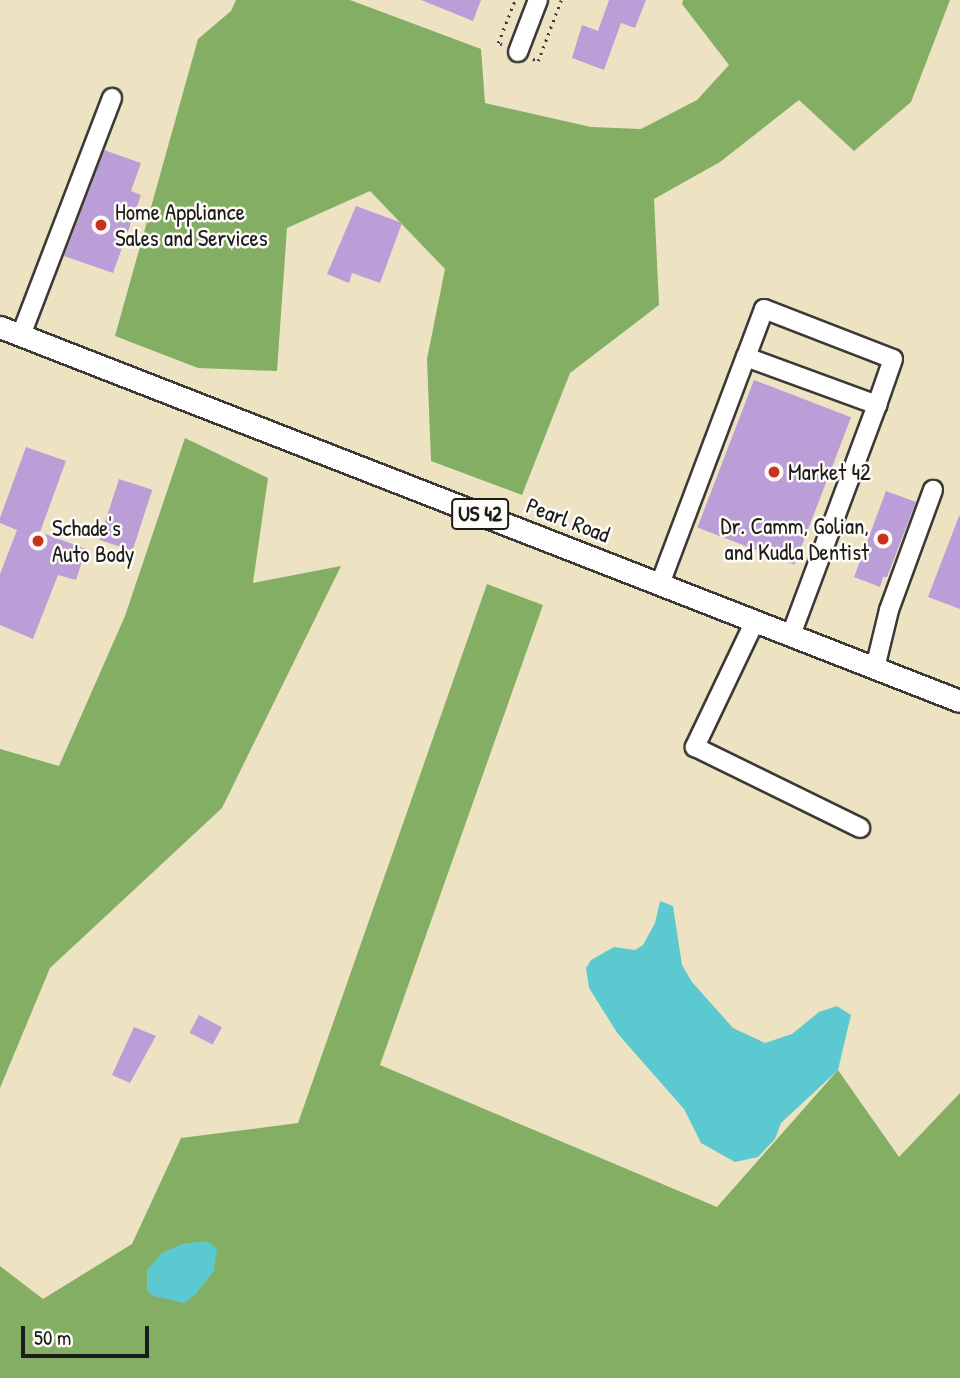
<!DOCTYPE html>
<html>
<head>
<meta charset="utf-8">
<style>
  body { margin:0 }
  #map { position:relative; width:960px; height:1378px; overflow:hidden; background:#ede3c3; font-family:"Patrick Hand",sans-serif }
  div>[style] { position:absolute }
  .forest>* { inset:0; background:#85ae65 }
  .water>* { inset:0; background:#5cc9d1 }
  .building>* { inset:0; background:#bb9ed8; transform-origin:0 0 }
  .path>* { height:2.5px; margin-top:-1.25px; transform-origin:0; background:repeating-linear-gradient(90deg,#3b3a35 0 2px,transparent 0 7px) }
  .roads { filter:drop-shadow(2px 0 #3b3a35) drop-shadow(-2px 0 #3b3a35) drop-shadow(0 2px #3b3a35) drop-shadow(0 -2px #3b3a35) }
  .minor>* { height:18px; margin:-9px; padding:0 9px; transform-origin:9px; border-radius:9px; background:#fff }
  .major>* { height:21px; margin:-10.5px; padding:0 10.5px; transform-origin:10.5px; border-radius:10.5px; background:#fff }
  .dots>* { width:19px; height:19px; translate:-50% -50%; box-sizing:border-box; border:4px solid #fdfcf7; border-radius:50% }
  span { translate:-50% -50%; white-space:nowrap; text-align:center; line-height:1.15; -webkit-text-stroke:5px #fdfcf7; paint-order:stroke }
  .shield-label span { padding:2px 5px; background:#fdfcf7; border:2px solid; border-radius:5px; -webkit-text-stroke-width:0 }
  .shield-label { font-size:21px; color:#1c1c1c; font-weight:700 }
  .poi-label { font-size:23px; color:#1c1c1c }
  .left { translate:0 -50%; text-align:left }
  .right { translate:-100% -50%; text-align:right }
  .street-label { font-size:23px; color:#1c1c1c }
  .scale { position:absolute; left:21px; top:1326px; width:128px; height:32px; box-sizing:border-box; border:4px solid #1c1c1c; border-top:0; padding-left:9px; font-size:21px; line-height:24px; white-space:nowrap; color:#1c1c1c; -webkit-text-stroke:5px #fdfcf7; paint-order:stroke }
</style>
</head>
<body>
<div id="map">
  <div class="forest">
    <i style="clip-path:polygon(236px 0,350px 0,481px 49px,485px 103px,591px 127px,641px 129px,697px 100px,729px 65px,682px 4px,683px 0,950px 0,911px 102px,854px 151px,799px 100px,720px 162px,654px 199px,659px 305px,570px 373px,522px 495px,431px 461px,427px 359px,445px 269px,370px 191px,287px 228px,277px 371px,198px 368px,115px 336px,198px 39px,231px 11px)"></i>
    <i style="clip-path:polygon(185px 438px,268px 478px,253px 583px,341px 566px,222px 808px,50px 968px,0 1088px,0 749px,59px 766px,125px 616px)"></i>
    <i style="clip-path:polygon(487px 584px,543px 605px,380px 1065px,717px 1207px,838px 1070px,899px 1157px,960px 1093px,960px 1378px,0 1378px,0 1266px,43px 1299px,132px 1244px,181px 1138px,298px 1123px)"></i>
  </div>
  <div class="water">
    <i style="clip-path:polygon(660px 901px,673px 906px,682px 965px,692px 982px,733px 1028px,765px 1043px,792px 1034px,819px 1012px,837px 1006px,851px 1015px,838px 1070px,781px 1123px,775px 1139px,758px 1157px,735px 1162px,701px 1143px,684px 1109px,618px 1034px,589px 988px,586px 968px,591px 960px,614px 947px,635px 950px,643px 945px,655px 923px)"></i>
    <i style="clip-path:polygon(206px 1241px,217px 1248px,214px 1271px,195px 1295px,185px 1303px,154px 1296px,147px 1291px,147px 1270px,162px 1253px,182px 1244px)"></i>
  </div>
  <div class="building">
    <i style="clip-path:polygon(421px 0,481px 0,473px 21px)"></i>
    <i style="clip-path:polygon(609px 0,646px 0,635px 28px,621px 23px,604px 70px,572px 58px,582px 25px,598px 31px)"></i>
    <i style="clip-path:polygon(104px 150px,141px 163px,131px 191px,141px 195px,113px 273px,64px 256px)"></i>
    <i style="clip-path:polygon(356px 206px,402px 223px,380px 283px,352px 273px,349px 283px,327px 274px)"></i>
    <i style="left:754px;top:380px;width:104px;height:158px;rotate:21deg"></i>
    <i style="clip-path:polygon(26px 447px,66px 461px,40px 532px,86px 549px,76px 580px,58px 575px,33px 639px,0 625px,0 574px,17px 530px,0 523px,0 518px)"></i>
    <i style="left:119px;top:479px;width:35px;height:64px;rotate:18deg"></i>
    <i style="clip-path:polygon(886px 491px,916px 502px,887px 577px,883px 577px,880px 587px,854px 577px)"></i>
    <i style="clip-path:polygon(959px 516px,960px 516px,960px 609px,928px 597px)"></i>
    <i style="left:199px;top:1015px;width:26px;height:20px;rotate:28deg"></i>
    <i style="clip-path:polygon(134px 1027px,156px 1036px,130px 1083px,112px 1075px)"></i>
  </div>
  <div class="path">
    <i style="left:502px;top:45px;width:4px;rotate:-153deg"></i>
    <i style="left:498px;top:43px;width:46px;rotate:-68.4deg"></i>
    <i style="left:533px;top:59px;width:5px;rotate:22deg"></i>
    <i style="left:538px;top:61px;width:65px;rotate:-69.3deg"></i>
  </div>
  <div class="roads">
    <div class="minor">
      <i style="left:518px;top:52px;width:56px;rotate:-69deg"></i>
      <i style="left:21px;top:335px;width:254px;rotate:-69deg"></i>
      <i style="left:746px;top:357px;width:51px;rotate:-69.4deg"></i>
      <i style="left:764px;top:309px;width:138px;rotate:21.2deg"></i>
      <i style="left:893px;top:359px;width:49px;rotate:109.2deg"></i>
      <i style="left:660px;top:584px;width:243px;rotate:-69.3deg"></i>
      <i style="left:746px;top:357px;width:140px;rotate:20.1deg"></i>
      <i style="left:877px;top:405px;width:246px;rotate:110.5deg"></i>
      <i style="left:755px;top:621px;width:140px;rotate:115.5deg"></i>
      <i style="left:695px;top:747px;width:184px;rotate:26.1deg"></i>
      <i style="left:875px;top:668px;width:60px;rotate:-76.4deg"></i>
      <i style="left:889px;top:610px;width:128px;rotate:-69.9deg"></i>
    </div>
    <div class="major">
      <i style="left:0;top:327px;width:1030px;rotate:21.29deg"></i>
    </div>
  </div>
  <div class="dots">
    <i style="left:101px;top:225px;background:#c8321e"></i>
    <i style="left:774px;top:472px;background:#c8321e"></i>
    <i style="left:883px;top:539px;background:#c8321e"></i>
    <i style="left:38px;top:541px;background:#c8321e"></i>
  </div>
  <div class="shield-label">
    <span style="left:480px;top:514px">US 42</span>
  </div>
  <div class="poi-label">
    <span class="left" style="left:115px;top:225px">Home Appliance<br>Sales and Services</span>
    <span class="left" style="left:788px;top:472px">Market 42</span>
    <span class="right" style="left:869px;top:539px">Dr. Camm, Golian,<br>and Kudla Dentist</span>
    <span class="left" style="left:52px;top:541px">Schade's<br>Auto Body</span>
  </div>
  <div class="street-label">
    <span style="left:568px;top:520px;rotate:21deg">Pearl Road</span>
  </div>
  <div class="scale">50 m</div>
</div>
</body>
</html>
